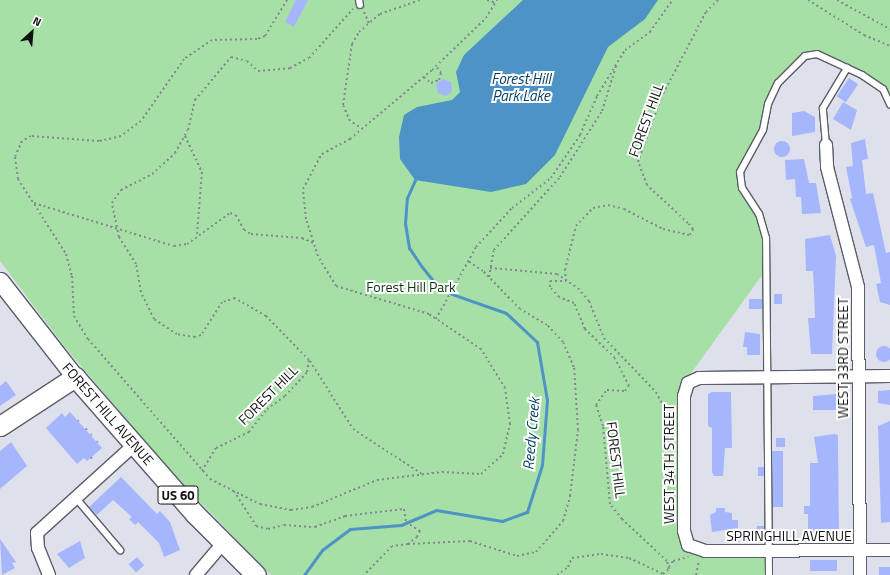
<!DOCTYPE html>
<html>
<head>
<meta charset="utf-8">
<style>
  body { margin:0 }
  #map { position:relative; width:890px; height:575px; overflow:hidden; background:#dee1ec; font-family:"Titillium Web",sans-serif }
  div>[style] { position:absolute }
  .green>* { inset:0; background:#a6e0a6 }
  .water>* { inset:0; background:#4e93c6 }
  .stream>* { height:3px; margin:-1.5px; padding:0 1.5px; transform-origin:1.5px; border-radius:1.5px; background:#4e93c6 }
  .building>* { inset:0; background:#a6b6fd; transform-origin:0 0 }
  .round { border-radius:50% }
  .path>* { height:2px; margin-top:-1px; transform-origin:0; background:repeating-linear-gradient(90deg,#868890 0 2px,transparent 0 5px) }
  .roads { filter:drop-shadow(1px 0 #5b5d67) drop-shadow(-1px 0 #5b5d67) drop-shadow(0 1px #5b5d67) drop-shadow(0 -1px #5b5d67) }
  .service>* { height:6px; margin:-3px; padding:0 3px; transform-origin:3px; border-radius:3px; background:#fff }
  .minor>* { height:12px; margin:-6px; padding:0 6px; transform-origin:6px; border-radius:6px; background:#fff }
  .secondary>* { height:17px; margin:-8.5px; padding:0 8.5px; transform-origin:8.5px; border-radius:8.5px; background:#fff }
  .primary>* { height:19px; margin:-9.5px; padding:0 9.5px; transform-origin:9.5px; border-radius:9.5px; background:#fff }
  span { translate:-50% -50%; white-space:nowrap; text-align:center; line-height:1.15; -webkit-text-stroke:4px #fff; paint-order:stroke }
  .shield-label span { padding:1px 3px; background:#fff; border:1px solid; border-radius:3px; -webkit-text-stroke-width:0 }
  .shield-label { font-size:13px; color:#111216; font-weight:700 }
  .street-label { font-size:14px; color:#111216 }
  .park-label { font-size:14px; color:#0a350e }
  .water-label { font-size:15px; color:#013b5d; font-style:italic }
  .north { position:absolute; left:12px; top:12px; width:40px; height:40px; -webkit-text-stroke:3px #fff; paint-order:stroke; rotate:26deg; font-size:11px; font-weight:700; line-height:16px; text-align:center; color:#111216 }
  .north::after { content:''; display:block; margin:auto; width:14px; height:18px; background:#111216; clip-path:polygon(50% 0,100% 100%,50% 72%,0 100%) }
</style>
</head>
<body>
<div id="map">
  <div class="green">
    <i style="clip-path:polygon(0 0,890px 0,890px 104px,880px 86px,820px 55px,803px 58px,783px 76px,744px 163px,741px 185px,760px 215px,768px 267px,684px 383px,689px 544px,770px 551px,769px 575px,271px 575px,177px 478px,64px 346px,0 261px)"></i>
  </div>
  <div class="water">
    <i style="clip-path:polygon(523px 0,658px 0,645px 19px,608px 47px,555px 155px,526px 184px,491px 192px,415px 180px,400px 159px,399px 137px,404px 115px,417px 107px,452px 100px,460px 92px,456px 72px,464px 55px)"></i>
  </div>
  <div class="stream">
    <i style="left:304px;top:575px;width:31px;rotate:-54deg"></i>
    <i style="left:322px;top:550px;width:35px;rotate:-37deg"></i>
    <i style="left:350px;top:529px;width:51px;rotate:-4.5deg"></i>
    <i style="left:401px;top:525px;width:38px;rotate:-23deg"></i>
    <i style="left:436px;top:510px;width:67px;rotate:9.5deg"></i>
    <i style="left:502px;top:521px;width:27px;rotate:-20deg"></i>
    <i style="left:527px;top:512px;width:49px;rotate:-72.3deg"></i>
    <i style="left:542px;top:465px;width:65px;rotate:-85.6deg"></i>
    <i style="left:547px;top:400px;width:59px;rotate:-99.8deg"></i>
    <i style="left:537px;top:342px;width:42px;rotate:-136.9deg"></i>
    <i style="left:506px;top:313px;width:57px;rotate:-160.6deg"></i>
    <i style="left:452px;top:294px;width:20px;rotate:-147deg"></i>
    <i style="left:435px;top:283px;width:21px;rotate:-129deg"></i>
    <i style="left:422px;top:267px;width:23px;rotate:-124deg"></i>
    <i style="left:409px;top:248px;width:24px;rotate:-99deg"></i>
    <i style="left:405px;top:224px;width:26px;rotate:-86deg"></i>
    <i style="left:407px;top:198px;width:20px;rotate:-66deg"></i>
  </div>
  <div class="building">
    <i style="clip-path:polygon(296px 0,308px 0,294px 27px,285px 22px)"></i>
    <i style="left:849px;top:78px;width:11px;height:22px;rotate:34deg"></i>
    <i style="clip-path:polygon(443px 79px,451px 82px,452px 91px,446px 96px,438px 93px,436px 84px)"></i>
    <i style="clip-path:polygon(843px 102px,857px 110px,851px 130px,833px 119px)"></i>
    <i style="clip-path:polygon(804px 111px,815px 117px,815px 132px,792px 136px,792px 113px)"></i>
    <i style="clip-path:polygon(865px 139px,868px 159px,862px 160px,866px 194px,873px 193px,886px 253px,890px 252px,890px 305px,880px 302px,876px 284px,881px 283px,874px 245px,866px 247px,850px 199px,852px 198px,846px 167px,853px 166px,851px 143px)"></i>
    <i class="round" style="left:774px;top:141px;width:16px;height:16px"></i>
    <i style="clip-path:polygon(804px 159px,809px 183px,816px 183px,821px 213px,802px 214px,801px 197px,796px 197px,795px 179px,786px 180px,785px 160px)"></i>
    <i style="clip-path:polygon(830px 235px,836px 256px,832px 354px,811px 354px,808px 318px,815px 318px,814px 291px,813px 271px,806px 271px,805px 239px)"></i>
    <i style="left:774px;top:294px;width:8px;height:10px"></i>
    <i style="left:762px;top:299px;width:10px;height:13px;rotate:90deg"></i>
    <i style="clip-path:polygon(745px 332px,760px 334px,760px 355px,747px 355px,747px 347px,743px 347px)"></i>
    <i class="round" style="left:876px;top:346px;width:16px;height:16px"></i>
    <i style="clip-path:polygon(6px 381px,16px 395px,0 406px,0 386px)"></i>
    <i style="clip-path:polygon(890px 390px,890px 405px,878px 403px,878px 391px)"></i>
    <i style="clip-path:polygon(712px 392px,731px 392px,732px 448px,725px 448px,723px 476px,714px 476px,712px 472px,712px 428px,708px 426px,708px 394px)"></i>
    <i style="clip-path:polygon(837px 394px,838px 410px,813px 410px,813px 396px)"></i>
    <i style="clip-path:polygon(70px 412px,102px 448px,87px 461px,84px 458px,77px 464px,46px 428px,62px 413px,65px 417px)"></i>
    <i style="clip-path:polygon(890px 421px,890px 522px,881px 523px,878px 426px)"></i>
    <i style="clip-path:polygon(834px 434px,838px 435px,838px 446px,839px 536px,817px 537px,808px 533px,808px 514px,804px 514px,804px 506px,810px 506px,810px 463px,818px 463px,814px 437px)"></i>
    <i style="left:776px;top:438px;width:9px;height:9px"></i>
    <i style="clip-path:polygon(11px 442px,27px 466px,0 489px,0 451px)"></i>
    <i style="left:772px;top:451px;width:11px;height:56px"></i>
    <i style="left:758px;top:467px;width:6px;height:9px"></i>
    <i style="clip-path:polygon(121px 477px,157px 514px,160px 511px,170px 522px,180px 550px,164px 557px,159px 543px,138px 522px,135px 525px,129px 519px,132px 517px,113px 500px,97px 515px,89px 507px)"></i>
    <i style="clip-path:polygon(716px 508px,725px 508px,725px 512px,732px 513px,732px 520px,738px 520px,738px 528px,712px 532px,710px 515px,716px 512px)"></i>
    <i style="left:757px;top:526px;width:7px;height:12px"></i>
    <i style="clip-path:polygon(0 539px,16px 562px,12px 563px,15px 568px,2px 575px)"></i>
    <i style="clip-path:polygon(80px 541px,85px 558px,69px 568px,57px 554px)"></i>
    <i style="left:137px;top:557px;width:11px;height:11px;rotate:49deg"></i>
    <i style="left:837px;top:560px;width:11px;height:27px;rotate:90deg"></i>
    <i style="left:879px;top:567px;width:11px;height:8px"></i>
  </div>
  <div class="path">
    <i style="left:287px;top:0;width:42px;rotate:121.4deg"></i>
    <i style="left:265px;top:36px;width:9px;rotate:159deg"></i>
    <i style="left:257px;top:39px;width:45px;rotate:178.7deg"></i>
    <i style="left:212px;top:40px;width:34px;rotate:146deg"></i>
    <i style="left:184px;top:59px;width:75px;rotate:124.7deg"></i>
    <i style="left:141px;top:121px;width:25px;rotate:143deg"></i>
    <i style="left:121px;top:136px;width:23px;rotate:167deg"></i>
    <i style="left:99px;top:141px;width:68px;rotate:-175.8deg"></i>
    <i style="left:31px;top:136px;width:10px;rotate:151deg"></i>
    <i style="left:22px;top:141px;width:17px;rotate:114deg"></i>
    <i style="left:15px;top:157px;width:22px;rotate:82deg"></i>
    <i style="left:18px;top:179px;width:89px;rotate:57.4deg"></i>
    <i style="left:66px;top:254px;width:23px;rotate:75deg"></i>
    <i style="left:72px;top:276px;width:40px;rotate:87.1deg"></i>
    <i style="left:74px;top:316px;width:27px;rotate:59deg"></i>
    <i style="left:88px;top:339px;width:186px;rotate:48.9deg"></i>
    <i style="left:210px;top:479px;width:56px;rotate:26.6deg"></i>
    <i style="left:260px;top:504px;width:32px;rotate:11deg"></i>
    <i style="left:291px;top:510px;width:21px;rotate:-8deg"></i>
    <i style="left:312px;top:507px;width:70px;rotate:-22.6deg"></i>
    <i style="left:377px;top:480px;width:65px;rotate:-7deg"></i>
    <i style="left:442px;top:472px;width:39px;rotate:3deg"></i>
    <i style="left:481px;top:474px;width:30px;rotate:-42deg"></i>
    <i style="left:503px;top:454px;width:31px;rotate:-77deg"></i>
    <i style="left:510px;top:424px;width:36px;rotate:-98deg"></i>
    <i style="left:505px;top:388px;width:46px;rotate:-121.6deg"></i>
    <i style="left:481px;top:349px;width:63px;rotate:-146.1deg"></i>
    <i style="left:429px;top:314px;width:97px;rotate:-163.2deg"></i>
    <i style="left:336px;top:286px;width:35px;rotate:-121deg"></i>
    <i style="left:318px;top:256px;width:39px;rotate:-108deg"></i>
    <i style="left:306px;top:219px;width:30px;rotate:-96deg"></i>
    <i style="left:303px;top:189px;width:40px;rotate:-62deg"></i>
    <i style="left:322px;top:154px;width:32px;rotate:-28deg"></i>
    <i style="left:350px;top:139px;width:107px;rotate:-40.1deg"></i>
    <i style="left:432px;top:70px;width:75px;rotate:-43.9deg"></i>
    <i style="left:486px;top:18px;width:21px;rotate:-59deg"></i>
    <i style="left:487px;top:0;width:9px;rotate:18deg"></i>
    <i style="left:808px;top:0;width:66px;rotate:32deg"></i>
    <i style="left:864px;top:35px;width:28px;rotate:23deg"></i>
    <i style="left:837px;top:0;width:60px;rotate:28.7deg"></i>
    <i style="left:364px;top:12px;width:12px;rotate:66deg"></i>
    <i style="left:424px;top:77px;width:9px;rotate:41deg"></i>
    <i style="left:431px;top:83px;width:9px;rotate:-21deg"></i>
    <i style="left:439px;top:80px;width:7px;rotate:-74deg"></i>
    <i style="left:441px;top:73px;width:9px;rotate:-126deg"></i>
    <i style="left:363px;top:129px;width:15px;rotate:-148deg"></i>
    <i style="left:350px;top:121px;width:17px;rotate:-114deg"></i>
    <i style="left:343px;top:105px;width:62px;rotate:-81.6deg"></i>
    <i style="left:352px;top:44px;width:14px;rotate:-60deg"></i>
    <i style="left:359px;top:32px;width:28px;rotate:-41deg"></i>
    <i style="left:380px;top:14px;width:42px;rotate:-19.3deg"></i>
    <i style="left:185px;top:136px;width:40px;rotate:65deg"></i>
    <i style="left:202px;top:172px;width:62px;rotate:94.6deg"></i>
    <i style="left:34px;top:203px;width:146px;rotate:17.1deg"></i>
    <i style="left:174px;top:246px;width:13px;rotate:-9deg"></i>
    <i style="left:187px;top:244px;width:53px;rotate:-35.8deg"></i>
    <i style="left:230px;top:213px;width:6px;rotate:18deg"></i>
    <i style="left:236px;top:215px;width:17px;rotate:62deg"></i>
    <i style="left:244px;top:230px;width:8px;rotate:30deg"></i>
    <i style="left:251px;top:234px;width:51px;rotate:4.5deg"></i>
    <i style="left:302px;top:238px;width:12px;rotate:24deg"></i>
    <i style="left:490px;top:268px;width:67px;rotate:5.1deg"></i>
    <i style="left:557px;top:274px;width:25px;rotate:34deg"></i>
    <i style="left:578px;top:288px;width:17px;rotate:50deg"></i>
    <i style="left:589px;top:301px;width:40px;rotate:68deg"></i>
    <i style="left:604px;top:338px;width:75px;rotate:46.1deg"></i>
    <i style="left:656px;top:392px;width:20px;rotate:63deg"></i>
    <i style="left:665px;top:410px;width:33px;rotate:83deg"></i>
    <i style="left:669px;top:443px;width:4px"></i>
    <i style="left:489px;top:277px;width:27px;rotate:-80deg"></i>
    <i style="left:494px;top:250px;width:98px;rotate:-47.9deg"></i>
    <i style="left:560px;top:177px;width:78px;rotate:-57.5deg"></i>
    <i style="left:602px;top:111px;width:47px;rotate:-72.7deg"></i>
    <i style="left:436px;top:319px;width:82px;rotate:-60.9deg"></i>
    <i style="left:476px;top:247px;width:53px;rotate:-47.3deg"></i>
    <i style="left:512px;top:208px;width:49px;rotate:-37.6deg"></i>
    <i style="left:551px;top:178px;width:52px;rotate:-56deg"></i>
    <i style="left:580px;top:135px;width:43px;rotate:-66.4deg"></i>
    <i style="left:597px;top:96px;width:54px;rotate:-58.7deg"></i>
    <i style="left:625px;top:50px;width:31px;rotate:-36deg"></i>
    <i style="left:650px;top:32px;width:39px;rotate:-55deg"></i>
    <i style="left:310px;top:361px;width:80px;rotate:57.7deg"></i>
    <i style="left:353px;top:429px;width:82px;rotate:33.1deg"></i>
    <i style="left:78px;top:421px;width:1px;rotate:-45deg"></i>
    <i style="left:86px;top:430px;width:2px;rotate:-63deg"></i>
    <i style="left:91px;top:435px;width:1px;rotate:-45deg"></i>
    <i style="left:97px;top:442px;width:1px;rotate:-45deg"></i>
    <i style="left:91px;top:457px;width:2px;rotate:63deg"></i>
    <i style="left:202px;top:471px;width:27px;rotate:-59deg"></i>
    <i style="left:216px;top:448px;width:37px;rotate:-26deg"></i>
    <i style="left:249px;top:432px;width:29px;rotate:-52deg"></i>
    <i style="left:267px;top:409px;width:22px;rotate:-36deg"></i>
    <i style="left:285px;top:396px;width:33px;rotate:-47deg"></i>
    <i style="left:307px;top:372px;width:12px;rotate:-81deg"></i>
    <i style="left:309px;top:360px;width:62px;rotate:-134.3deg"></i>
    <i style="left:266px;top:316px;width:36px;rotate:-150deg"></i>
    <i style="left:235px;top:298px;width:14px;rotate:163deg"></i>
    <i style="left:222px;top:302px;width:39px;rotate:122deg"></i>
    <i style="left:201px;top:335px;width:6px;rotate:162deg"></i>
    <i style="left:195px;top:337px;width:18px;rotate:-171deg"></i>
    <i style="left:177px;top:334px;width:27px;rotate:-147deg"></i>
    <i style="left:154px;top:319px;width:30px;rotate:-116deg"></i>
    <i style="left:141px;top:292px;width:28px;rotate:-100deg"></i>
    <i style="left:136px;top:264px;width:32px;rotate:-122deg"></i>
    <i style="left:119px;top:237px;width:35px;rotate:-102deg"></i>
    <i style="left:112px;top:203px;width:16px;rotate:-55deg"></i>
    <i style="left:121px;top:190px;width:35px;rotate:-27deg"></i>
    <i style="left:152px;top:174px;width:31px;rotate:-42deg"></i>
    <i style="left:175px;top:153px;width:26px;rotate:-61deg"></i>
    <i style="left:188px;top:130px;width:31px;rotate:-77deg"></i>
    <i style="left:195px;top:100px;width:56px;rotate:-50.1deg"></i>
    <i style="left:231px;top:57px;width:16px;rotate:14deg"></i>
    <i style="left:247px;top:61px;width:15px;rotate:42deg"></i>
    <i style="left:258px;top:71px;width:32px;rotate:-5deg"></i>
    <i style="left:290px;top:68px;width:21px;rotate:-28deg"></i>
    <i style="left:309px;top:58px;width:66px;rotate:-48.1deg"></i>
    <i style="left:234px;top:491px;width:41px;rotate:57.8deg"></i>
    <i style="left:256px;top:526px;width:12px;rotate:14deg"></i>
    <i style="left:268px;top:529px;width:16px;rotate:-14deg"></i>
    <i style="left:284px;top:525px;width:31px;rotate:4deg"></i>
    <i style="left:315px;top:527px;width:32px;rotate:-20deg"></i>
    <i style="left:345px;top:516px;width:59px;rotate:-6.8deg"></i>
    <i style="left:404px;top:509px;width:13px;rotate:81deg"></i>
    <i style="left:406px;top:522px;width:17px;rotate:33deg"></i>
    <i style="left:420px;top:531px;width:7px;rotate:117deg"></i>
    <i style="left:417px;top:537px;width:11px;rotate:142deg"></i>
    <i style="left:408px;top:544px;width:16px;rotate:173deg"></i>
    <i style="left:392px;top:546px;width:40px;rotate:134deg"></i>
    <i style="left:408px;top:544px;width:62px;rotate:-2.8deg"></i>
    <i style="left:470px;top:541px;width:49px;rotate:17.7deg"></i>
    <i style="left:517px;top:556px;width:19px;rotate:-12deg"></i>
    <i style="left:536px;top:552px;width:41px;rotate:-48.9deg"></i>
    <i style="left:563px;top:521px;width:26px;rotate:-74deg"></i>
    <i style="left:570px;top:496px;width:66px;rotate:-83.1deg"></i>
    <i style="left:578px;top:430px;width:63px;rotate:-93.6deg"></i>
    <i style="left:574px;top:367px;width:27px;rotate:-114deg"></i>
    <i style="left:563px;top:342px;width:23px;rotate:-133deg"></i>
    <i style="left:547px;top:325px;width:31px;rotate:-149deg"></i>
    <i style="left:520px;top:309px;width:53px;rotate:-134.2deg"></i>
    <i style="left:483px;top:271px;width:18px;rotate:-146deg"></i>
    <i style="left:669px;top:567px;width:7px;rotate:-56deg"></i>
    <i style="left:673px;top:561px;width:16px;rotate:-15deg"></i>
    <i style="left:557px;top:575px;width:14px;rotate:-36deg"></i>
    <i style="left:568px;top:567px;width:10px;rotate:-66deg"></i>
    <i style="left:572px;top:558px;width:29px;rotate:-8deg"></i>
    <i style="left:601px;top:554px;width:28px;rotate:8deg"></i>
    <i style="left:629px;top:558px;width:38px;rotate:25deg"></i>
    <i style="left:663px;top:574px;width:8px;rotate:-40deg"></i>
    <i style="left:669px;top:569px;width:8px;rotate:-104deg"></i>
    <i style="left:667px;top:561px;width:62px;rotate:-137deg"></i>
    <i style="left:622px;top:519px;width:19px;rotate:-129deg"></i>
    <i style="left:610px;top:504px;width:78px;rotate:-95.1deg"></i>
    <i style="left:603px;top:426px;width:22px;rotate:-108deg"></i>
    <i style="left:596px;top:405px;width:19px;rotate:-54deg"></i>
    <i style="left:607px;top:390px;width:18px;rotate:3deg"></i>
    <i style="left:625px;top:391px;width:6px;rotate:-51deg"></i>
    <i style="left:629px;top:386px;width:31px;rotate:-117deg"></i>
    <i style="left:615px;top:358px;width:42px;rotate:-136deg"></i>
    <i style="left:585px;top:329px;width:28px;rotate:-113deg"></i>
    <i style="left:574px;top:303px;width:16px;rotate:-158deg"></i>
    <i style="left:559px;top:297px;width:13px;rotate:-132deg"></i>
    <i style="left:550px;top:287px;width:6px;rotate:-90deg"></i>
    <i style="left:550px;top:281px;width:16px"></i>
    <i style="left:566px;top:281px;width:11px;rotate:-95deg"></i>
    <i style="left:565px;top:270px;width:45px;rotate:-76deg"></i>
    <i style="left:576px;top:226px;width:25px;rotate:-47deg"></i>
    <i style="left:593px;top:208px;width:15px;rotate:-11deg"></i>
    <i style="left:608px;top:205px;width:16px;rotate:14deg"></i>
    <i style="left:624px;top:209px;width:44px;rotate:27.1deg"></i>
    <i style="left:663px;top:229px;width:28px;rotate:13deg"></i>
    <i style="left:690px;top:235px;width:7px;rotate:-63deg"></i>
    <i style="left:693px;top:229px;width:8px;rotate:-130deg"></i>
    <i style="left:688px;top:223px;width:56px;rotate:-137.2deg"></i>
    <i style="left:647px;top:185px;width:25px;rotate:-111deg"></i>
    <i style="left:638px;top:162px;width:68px;rotate:-70.2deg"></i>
    <i style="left:661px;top:98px;width:97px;rotate:-62.4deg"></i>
    <i style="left:706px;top:12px;width:17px;rotate:-45deg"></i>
    <i style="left:696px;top:575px;width:14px;rotate:-78deg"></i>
  </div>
  <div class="roads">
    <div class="service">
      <i style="left:359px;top:0;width:5px;rotate:79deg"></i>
      <i style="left:826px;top:145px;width:37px;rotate:-95deg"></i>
      <i style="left:823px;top:108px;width:47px;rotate:-59deg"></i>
      <i style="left:75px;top:497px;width:70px;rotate:49.7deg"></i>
      <i style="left:769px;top:575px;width:337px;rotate:-90.5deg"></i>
      <i style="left:766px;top:238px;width:25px;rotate:-106deg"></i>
      <i style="left:759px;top:214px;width:31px;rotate:-123deg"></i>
      <i style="left:742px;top:188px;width:16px;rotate:-97deg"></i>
      <i style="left:740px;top:172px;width:48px;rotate:-61.3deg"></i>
      <i style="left:763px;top:130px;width:26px;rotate:-79deg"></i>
      <i style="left:768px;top:104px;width:23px;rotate:-65deg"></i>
      <i style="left:778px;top:83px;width:38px;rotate:-45deg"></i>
      <i style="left:805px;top:56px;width:12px;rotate:-9deg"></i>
      <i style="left:817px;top:54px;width:50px;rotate:25deg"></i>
      <i style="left:862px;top:75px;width:25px;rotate:34deg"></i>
      <i style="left:883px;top:89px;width:17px;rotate:65deg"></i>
    </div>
    <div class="minor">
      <i style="left:826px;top:145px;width:22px;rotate:87deg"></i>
      <i style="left:827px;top:167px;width:124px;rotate:75.5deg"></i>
      <i style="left:858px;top:287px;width:288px;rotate:89.6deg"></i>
      <i style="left:890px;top:376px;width:191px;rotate:179.4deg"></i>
      <i style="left:699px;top:378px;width:12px;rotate:156deg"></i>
      <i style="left:688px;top:383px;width:14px;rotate:107deg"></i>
      <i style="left:684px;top:396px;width:135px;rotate:90deg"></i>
      <i style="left:684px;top:531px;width:15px;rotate:74deg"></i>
      <i style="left:688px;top:545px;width:18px;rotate:19deg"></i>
      <i style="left:705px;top:551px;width:185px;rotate:-0.3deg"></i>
      <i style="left:49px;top:575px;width:29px;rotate:-112deg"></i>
      <i style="left:38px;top:548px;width:15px;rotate:-94deg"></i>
      <i style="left:37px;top:533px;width:131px;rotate:-42.2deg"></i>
      <i style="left:196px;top:575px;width:42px;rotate:-49.8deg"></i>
    </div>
    <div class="secondary">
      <i style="left:0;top:281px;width:122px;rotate:52deg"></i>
    </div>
    <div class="primary">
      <i style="left:0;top:426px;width:90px;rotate:-33.2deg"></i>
      <i style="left:75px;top:377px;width:182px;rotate:48.8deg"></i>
      <i style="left:195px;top:514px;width:86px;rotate:45deg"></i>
    </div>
  </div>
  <div class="shield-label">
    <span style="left:178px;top:495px">US 60</span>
  </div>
  <div class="street-label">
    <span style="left:646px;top:120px;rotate:-70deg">FOREST HILL</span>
    <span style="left:843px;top:358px;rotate:-90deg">WEST 33RD STREET</span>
    <span style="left:268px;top:395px;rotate:-45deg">FOREST HILL</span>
    <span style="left:108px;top:414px;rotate:49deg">FOREST HILL AVENUE</span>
    <span style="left:616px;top:460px;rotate:83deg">FOREST HILL</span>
    <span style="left:669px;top:464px;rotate:-90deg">WEST 34TH STREET</span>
    <span style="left:789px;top:536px">SPRINGHILL AVENUE</span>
  </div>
  <div class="park-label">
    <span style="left:411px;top:287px">Forest Hill Park</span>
  </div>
  <div class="water-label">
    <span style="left:521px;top:87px">Forest Hill<br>Park Lake</span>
    <span style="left:531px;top:434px;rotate:-85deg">Reedy Creek</span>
  </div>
  <div class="north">N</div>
</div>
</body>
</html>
